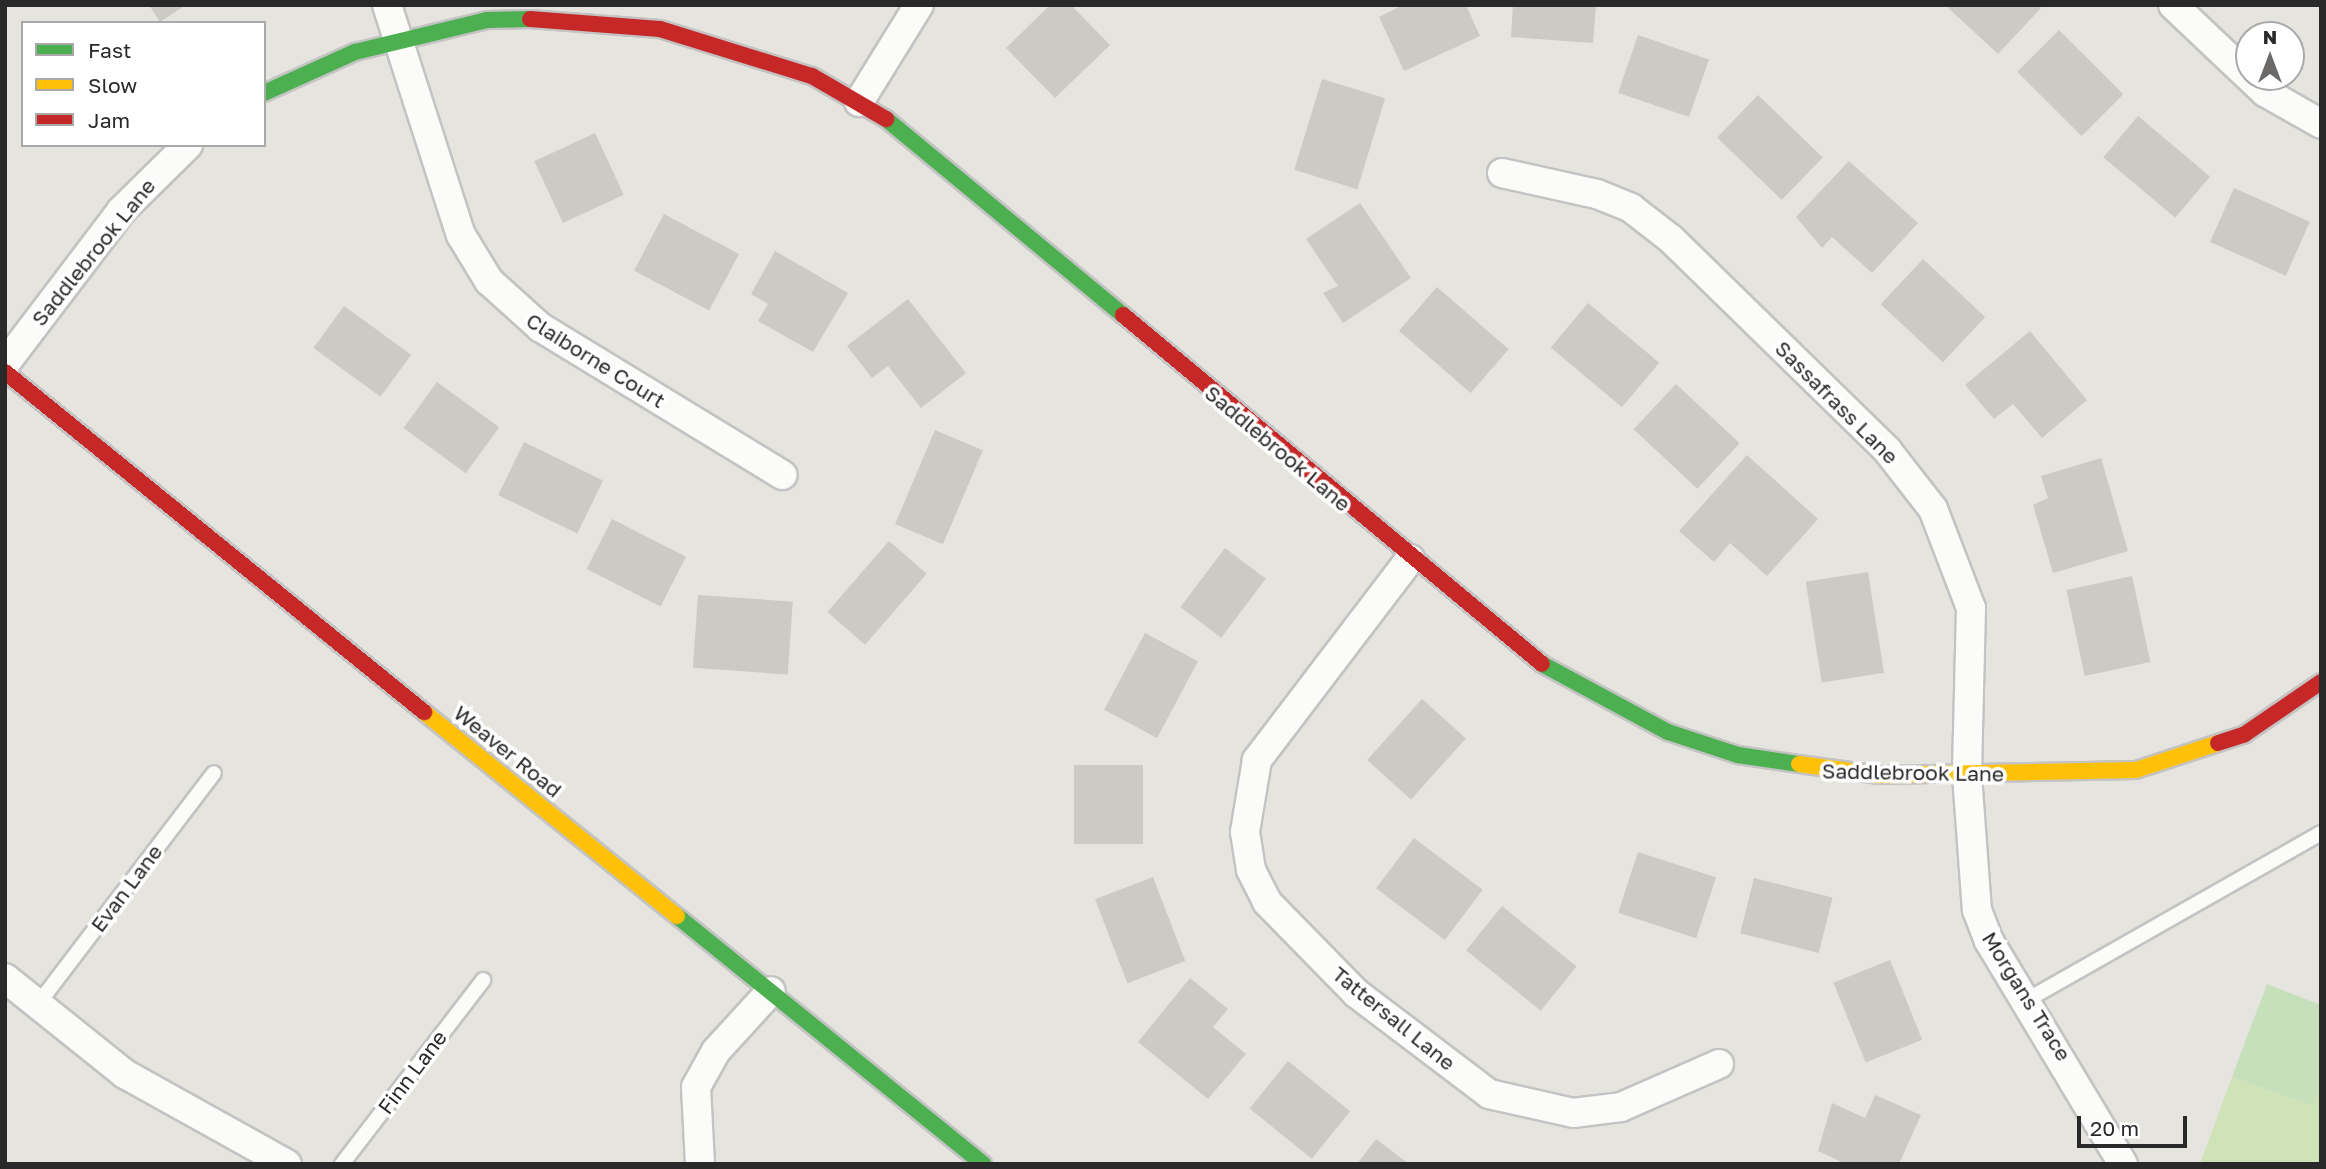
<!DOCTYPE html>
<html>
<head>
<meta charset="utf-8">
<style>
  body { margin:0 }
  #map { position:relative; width:2326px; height:1169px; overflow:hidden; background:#e6e4de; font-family:"Golos Text",sans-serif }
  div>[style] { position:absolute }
  .green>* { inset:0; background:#c5e0ba }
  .pitch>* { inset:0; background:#cee3b8 }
  .building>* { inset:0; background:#cbcac5; transform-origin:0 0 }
  .roads { filter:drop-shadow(2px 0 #c4c3c3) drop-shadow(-2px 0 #c4c3c3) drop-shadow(0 2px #c4c3c3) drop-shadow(0 -2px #c4c3c3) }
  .lane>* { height:14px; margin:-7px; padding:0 7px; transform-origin:7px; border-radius:7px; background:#fbfbfa }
  .street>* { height:28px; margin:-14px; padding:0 14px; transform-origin:14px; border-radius:14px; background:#fbfbfa }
  .fast>* { height:16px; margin:-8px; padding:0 8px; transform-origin:8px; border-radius:8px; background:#4caf50 }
  .slow>* { height:16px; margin:-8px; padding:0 8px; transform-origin:8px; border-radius:8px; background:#ffc107 }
  .jam>* { height:16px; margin:-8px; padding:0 8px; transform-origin:8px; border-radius:8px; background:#c62828 }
  span { translate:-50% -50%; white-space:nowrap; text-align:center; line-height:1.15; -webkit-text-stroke:7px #fff; paint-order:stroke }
  .street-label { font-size:21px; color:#292929 }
  .frame { position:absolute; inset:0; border:7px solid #292929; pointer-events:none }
  .legend { position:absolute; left:21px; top:21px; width:245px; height:126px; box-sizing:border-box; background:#fff; border:2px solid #a9a9a9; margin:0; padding:9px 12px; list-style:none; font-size:21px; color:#292929 }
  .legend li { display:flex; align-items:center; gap:14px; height:35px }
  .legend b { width:35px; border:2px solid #a9a9a9 }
  .north { position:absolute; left:2235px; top:21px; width:70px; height:70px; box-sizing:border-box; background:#fff; border:2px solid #a9a9a9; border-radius:50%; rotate:0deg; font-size:19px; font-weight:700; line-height:28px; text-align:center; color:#292929 }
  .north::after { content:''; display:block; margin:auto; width:24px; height:32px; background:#6b6a68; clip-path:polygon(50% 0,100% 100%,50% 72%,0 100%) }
  .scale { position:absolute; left:2077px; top:1116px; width:110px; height:32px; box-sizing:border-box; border:4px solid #292929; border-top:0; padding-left:9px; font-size:21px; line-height:24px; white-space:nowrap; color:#292929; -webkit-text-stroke:5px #fff; paint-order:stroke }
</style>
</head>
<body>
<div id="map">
  <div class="green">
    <i style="clip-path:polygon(2267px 984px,2321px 1005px,2321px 1083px,2312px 1106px,2232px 1077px)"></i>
  </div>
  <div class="pitch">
    <i style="clip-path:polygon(2232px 1077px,2312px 1106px,2321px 1083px,2321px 1164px,2200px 1164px)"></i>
  </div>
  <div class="building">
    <i style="clip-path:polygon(149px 5px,186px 5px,160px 22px)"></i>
    <i style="clip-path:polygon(1050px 5px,1071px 5px,1110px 45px,1055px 98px,1006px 48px)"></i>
    <i style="clip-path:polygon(1403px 5px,1466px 5px,1480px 36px,1404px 71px,1379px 17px)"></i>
    <i style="clip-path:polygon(1513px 5px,1596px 5px,1593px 43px,1511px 37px)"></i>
    <i style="clip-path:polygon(1945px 5px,2038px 5px,2041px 8px,1998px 54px)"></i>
    <i style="left:2059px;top:30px;width:91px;height:59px;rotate:45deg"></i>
    <i style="left:1638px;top:35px;width:75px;height:61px;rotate:19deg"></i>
    <i style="left:1322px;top:79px;width:66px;height:95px;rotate:17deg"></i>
    <i style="left:1758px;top:95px;width:90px;height:59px;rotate:44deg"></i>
    <i style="left:2138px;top:116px;width:94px;height:54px;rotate:40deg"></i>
    <i style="left:595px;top:133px;width:68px;height:67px;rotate:65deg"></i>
    <i style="clip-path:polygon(1849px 161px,1918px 223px,1872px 273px,1832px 237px,1822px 248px,1796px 217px)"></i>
    <i style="left:2234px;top:188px;width:83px;height:59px;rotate:24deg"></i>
    <i style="clip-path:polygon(1360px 203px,1411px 278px,1343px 323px,1323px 293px,1338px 286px,1306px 239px)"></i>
    <i style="left:664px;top:214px;width:85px;height:64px;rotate:28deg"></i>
    <i style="clip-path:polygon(775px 251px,848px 293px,813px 352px,758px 321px,768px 304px,751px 294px)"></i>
    <i style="left:1923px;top:259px;width:85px;height:62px;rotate:43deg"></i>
    <i style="left:1437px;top:287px;width:95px;height:58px;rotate:41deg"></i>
    <i style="clip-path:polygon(908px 299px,966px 373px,921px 408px,888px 366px,872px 378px,847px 346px)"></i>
    <i style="left:1588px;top:303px;width:93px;height:58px;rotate:40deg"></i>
    <i style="left:344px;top:306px;width:83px;height:52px;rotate:36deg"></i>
    <i style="clip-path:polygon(2030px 331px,2087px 400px,2042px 438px,2013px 404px,1994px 419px,1965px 385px)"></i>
    <i style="left:437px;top:382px;width:77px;height:57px;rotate:36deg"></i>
    <i style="left:1676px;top:384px;width:87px;height:62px;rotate:43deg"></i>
    <i style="left:935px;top:430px;width:52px;height:102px;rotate:23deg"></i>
    <i style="left:524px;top:442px;width:88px;height:59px;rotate:26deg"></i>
    <i style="clip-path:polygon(1747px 455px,1818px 519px,1767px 576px,1730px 543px,1714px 562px,1679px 531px)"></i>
    <i style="clip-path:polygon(2101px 458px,2128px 551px,2053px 573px,2033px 505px,2048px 498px,2041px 476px)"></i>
    <i style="left:612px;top:519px;width:83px;height:56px;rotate:27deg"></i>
    <i style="left:889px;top:541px;width:50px;height:94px;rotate:41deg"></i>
    <i style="left:1225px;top:548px;width:51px;height:74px;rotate:37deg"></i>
    <i style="left:1868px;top:572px;width:102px;height:63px;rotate:81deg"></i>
    <i style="left:2132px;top:576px;width:88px;height:67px;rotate:78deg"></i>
    <i style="left:698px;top:595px;width:95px;height:73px;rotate:4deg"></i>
    <i style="left:1145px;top:633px;width:60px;height:87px;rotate:28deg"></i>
    <i style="left:1422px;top:699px;width:59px;height:82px;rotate:42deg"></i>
    <i style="left:1074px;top:765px;width:69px;height:79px"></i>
    <i style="left:1414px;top:838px;width:86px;height:63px;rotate:37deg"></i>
    <i style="left:1638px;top:852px;width:82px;height:64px;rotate:18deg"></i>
    <i style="left:1153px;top:877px;width:90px;height:62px;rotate:69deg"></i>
    <i style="left:1754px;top:878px;width:81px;height:57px;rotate:14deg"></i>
    <i style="left:1502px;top:906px;width:96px;height:57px;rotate:39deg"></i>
    <i style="left:1890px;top:960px;width:86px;height:61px;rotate:68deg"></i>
    <i style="clip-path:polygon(1190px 978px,1228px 1009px,1213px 1027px,1246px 1054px,1208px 1099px,1138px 1042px)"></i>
    <i style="left:1288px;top:1061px;width:80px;height:61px;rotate:39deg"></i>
    <i style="clip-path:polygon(1875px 1095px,1921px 1115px,1899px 1164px,1846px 1164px,1818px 1151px,1832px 1103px,1865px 1118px)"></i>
    <i style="clip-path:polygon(1376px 1139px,1409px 1164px,1357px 1164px)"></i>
  </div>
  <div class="roads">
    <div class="lane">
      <i style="left:2027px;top:1000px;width:338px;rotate:-29.6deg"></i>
      <i style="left:38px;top:1004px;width:290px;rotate:-52.7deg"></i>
      <i style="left:342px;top:1164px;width:232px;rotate:-52.5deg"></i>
    </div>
    <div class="street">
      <i style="left:387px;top:5px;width:242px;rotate:72.2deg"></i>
      <i style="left:461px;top:235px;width:54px;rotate:58.7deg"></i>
      <i style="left:489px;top:281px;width:69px;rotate:42deg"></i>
      <i style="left:540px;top:327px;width:284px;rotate:31.4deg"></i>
      <i style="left:2173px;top:5px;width:127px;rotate:43.4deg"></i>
      <i style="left:2265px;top:92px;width:64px;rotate:29.7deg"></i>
      <i style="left:859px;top:102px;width:114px;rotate:-58.3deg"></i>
      <i style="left:1502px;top:173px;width:97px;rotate:12.5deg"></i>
      <i style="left:1597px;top:194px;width:37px;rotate:22deg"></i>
      <i style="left:1631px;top:208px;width:51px;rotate:37.8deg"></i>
      <i style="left:1671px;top:239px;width:302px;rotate:44.3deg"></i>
      <i style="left:1887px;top:450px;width:75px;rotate:52.1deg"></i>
      <i style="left:1933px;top:509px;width:106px;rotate:69deg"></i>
      <i style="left:1971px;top:608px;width:167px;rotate:91.4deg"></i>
      <i style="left:1967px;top:775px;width:135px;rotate:85.8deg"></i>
      <i style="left:1977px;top:910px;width:33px;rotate:69deg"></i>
      <i style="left:1989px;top:941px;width:260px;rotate:59deg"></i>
      <i style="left:5px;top:364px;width:192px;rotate:-52.8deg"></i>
      <i style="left:121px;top:211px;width:94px;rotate:-44.6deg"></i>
      <i style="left:1410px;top:559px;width:253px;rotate:127.3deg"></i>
      <i style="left:1257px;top:760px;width:73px;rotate:99.5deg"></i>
      <i style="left:1245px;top:832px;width:38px;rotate:81deg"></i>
      <i style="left:1251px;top:870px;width:36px;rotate:63deg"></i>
      <i style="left:1267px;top:902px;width:127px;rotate:45.6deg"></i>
      <i style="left:1356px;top:993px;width:167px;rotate:37.2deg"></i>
      <i style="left:1489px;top:1094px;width:86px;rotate:12.7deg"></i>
      <i style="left:1573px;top:1113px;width:48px;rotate:-7.1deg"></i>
      <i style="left:1621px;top:1107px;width:107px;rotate:-23.7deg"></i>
      <i style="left:5px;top:978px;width:154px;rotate:38.7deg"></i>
      <i style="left:125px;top:1074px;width:185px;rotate:29.1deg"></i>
      <i style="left:700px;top:1164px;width:77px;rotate:-93deg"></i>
      <i style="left:696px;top:1087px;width:41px;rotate:-60.9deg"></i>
      <i style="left:716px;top:1051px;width:81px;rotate:-47.5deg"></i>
    </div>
    <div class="fast">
      <i style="left:264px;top:93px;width:100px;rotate:-24.3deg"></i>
      <i style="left:355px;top:52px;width:136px;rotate:-13.6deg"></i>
      <i style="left:487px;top:20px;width:43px;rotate:-1.3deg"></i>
      <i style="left:886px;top:119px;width:308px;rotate:39.6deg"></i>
      <i style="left:1542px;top:664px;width:143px;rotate:28.4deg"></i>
      <i style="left:1668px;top:732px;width:74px;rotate:18.2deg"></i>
      <i style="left:1738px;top:755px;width:62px;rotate:8.4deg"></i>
      <i style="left:677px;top:916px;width:394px;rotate:39deg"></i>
    </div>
    <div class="slow">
      <i style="left:424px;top:712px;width:325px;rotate:38.9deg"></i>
      <i style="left:1799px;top:764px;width:81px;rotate:7.8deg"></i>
      <i style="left:1879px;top:775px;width:257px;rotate:-1.1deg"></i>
      <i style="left:2136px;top:770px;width:86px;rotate:-18.2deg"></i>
    </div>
    <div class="jam">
      <i style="left:530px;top:19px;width:130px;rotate:4.4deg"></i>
      <i style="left:660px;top:29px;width:159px;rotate:17.2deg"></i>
      <i style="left:812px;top:76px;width:86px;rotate:30.2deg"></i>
      <i style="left:1123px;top:315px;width:545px;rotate:39.79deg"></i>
      <i style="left:5px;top:372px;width:540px;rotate:39.06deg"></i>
      <i style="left:2218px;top:743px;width:28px;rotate:-18deg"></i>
      <i style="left:2245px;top:734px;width:92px;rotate:-34.4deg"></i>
    </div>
  </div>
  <div class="street-label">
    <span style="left:93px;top:252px;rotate:-51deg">Saddlebrook Lane</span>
    <span style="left:596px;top:360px;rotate:32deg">Claiborne Court</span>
    <span style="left:1837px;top:402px;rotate:45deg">Sassafrass Lane</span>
    <span style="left:1278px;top:448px;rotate:40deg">Saddlebrook Lane</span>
    <span style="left:508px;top:751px;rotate:39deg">Weaver Road</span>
    <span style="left:1913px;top:772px;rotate:1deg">Saddlebrook Lane</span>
    <span style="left:126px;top:888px;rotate:-53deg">Evan Lane</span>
    <span style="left:2027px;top:996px;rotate:58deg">Morgans Trace</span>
    <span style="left:1394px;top:1018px;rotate:39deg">Tattersall Lane</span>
    <span style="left:412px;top:1072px;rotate:-53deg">Finn Lane</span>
  </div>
  <div class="frame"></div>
  <ul class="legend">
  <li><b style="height:9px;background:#4caf50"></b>Fast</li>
  <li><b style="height:9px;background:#ffc107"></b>Slow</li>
  <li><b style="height:9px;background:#c62828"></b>Jam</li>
  </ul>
  <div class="north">N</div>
  <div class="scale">20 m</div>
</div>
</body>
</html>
